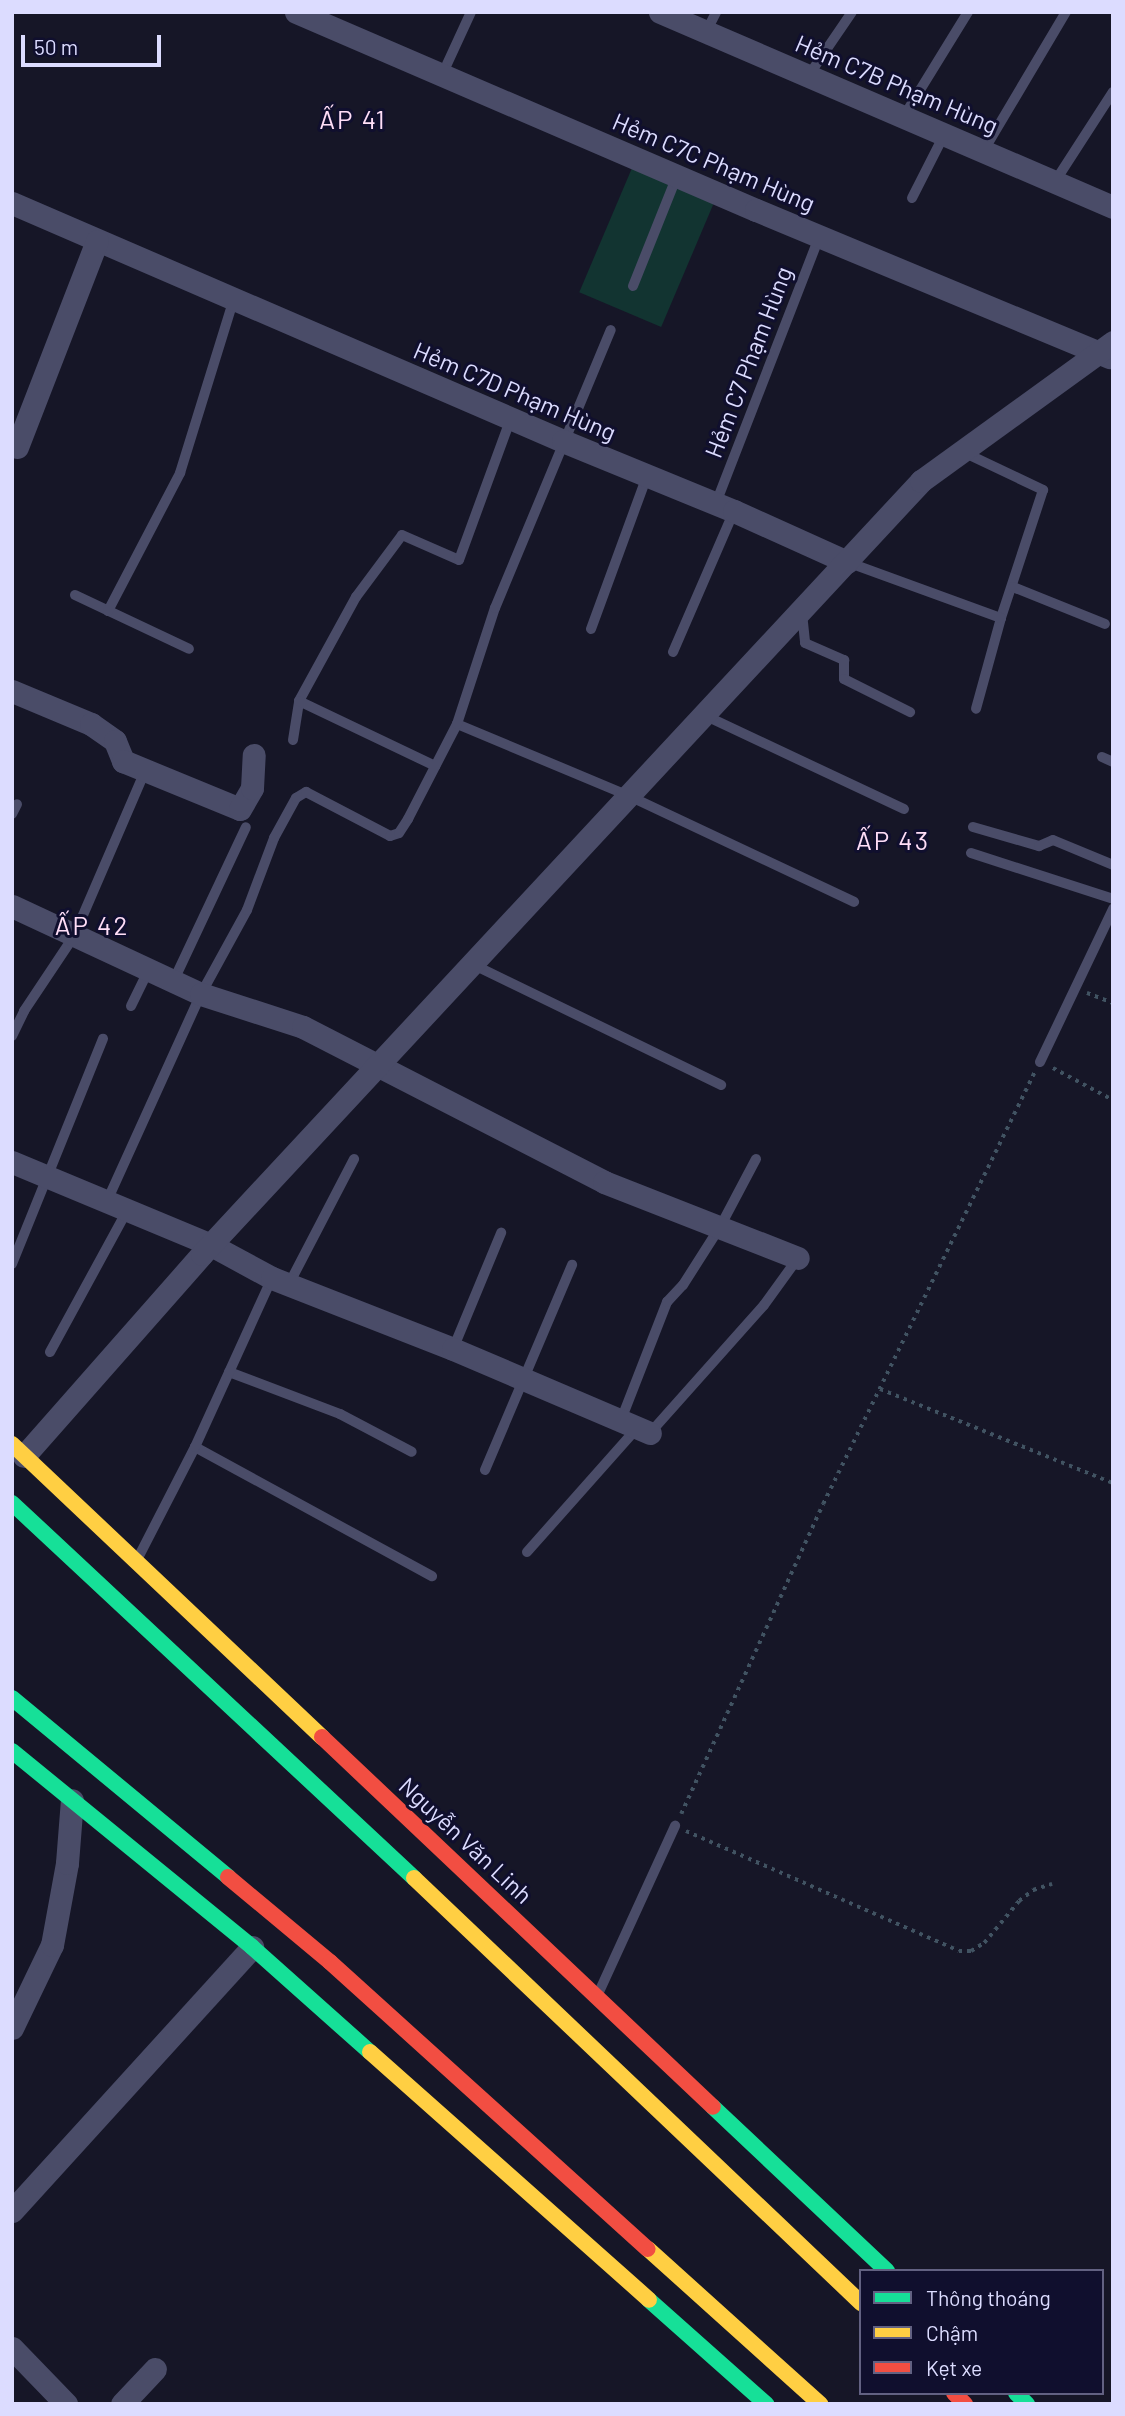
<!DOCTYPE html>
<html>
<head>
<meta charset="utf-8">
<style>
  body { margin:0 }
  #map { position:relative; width:1125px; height:2416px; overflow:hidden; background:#161627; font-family:Barlow,sans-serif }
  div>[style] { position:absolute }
  .green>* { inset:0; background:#123431; transform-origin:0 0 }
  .path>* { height:3.5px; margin-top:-1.75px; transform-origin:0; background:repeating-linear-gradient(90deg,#415362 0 3.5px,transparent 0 8.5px) }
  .lane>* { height:10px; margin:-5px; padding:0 5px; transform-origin:5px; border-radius:5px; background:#4a4c68 }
  .street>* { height:23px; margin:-11.5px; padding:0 11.5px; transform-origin:11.5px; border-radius:11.5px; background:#4a4c68 }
  .fast>* { height:16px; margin:-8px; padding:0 8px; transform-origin:8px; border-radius:8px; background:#16e098 }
  .slow>* { height:16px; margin:-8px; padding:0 8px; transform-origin:8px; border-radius:8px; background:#ffcf43 }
  .jam>* { height:16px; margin:-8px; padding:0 8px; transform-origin:8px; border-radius:8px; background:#f24e42 }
  span { translate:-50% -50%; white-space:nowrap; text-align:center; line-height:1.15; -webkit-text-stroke:6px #100f2e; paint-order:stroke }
  .street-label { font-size:24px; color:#dcdcff }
  .neighbourhood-label { font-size:26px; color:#ffdef7; letter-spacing:2px }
  .frame { position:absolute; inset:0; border:14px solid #dcdcff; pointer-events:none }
  .legend { position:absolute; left:859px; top:2269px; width:245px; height:126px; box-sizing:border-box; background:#100f2e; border:2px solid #626182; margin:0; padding:9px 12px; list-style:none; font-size:21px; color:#dcdcff }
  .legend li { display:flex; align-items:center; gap:14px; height:35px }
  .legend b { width:35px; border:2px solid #626182 }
  .scale { position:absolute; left:21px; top:35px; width:140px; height:32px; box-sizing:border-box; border:4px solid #dcdcff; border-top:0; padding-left:9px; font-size:21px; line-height:24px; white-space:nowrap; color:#dcdcff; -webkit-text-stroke:5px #100f2e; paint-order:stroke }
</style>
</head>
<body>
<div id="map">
  <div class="green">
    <i style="left:632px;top:168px;width:89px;height:135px;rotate:23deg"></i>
  </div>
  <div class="path">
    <i style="left:1087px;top:993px;width:28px;rotate:21deg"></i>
    <i style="left:1053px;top:1068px;width:68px;rotate:28.1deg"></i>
    <i style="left:880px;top:1389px;width:251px;rotate:22deg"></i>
    <i style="left:681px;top:1814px;width:341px;rotate:-65.4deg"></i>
    <i style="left:823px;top:1504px;width:481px;rotate:-63.9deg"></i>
    <i style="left:686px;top:1831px;width:298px;rotate:23.7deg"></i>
    <i style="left:959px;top:1951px;width:12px"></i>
    <i style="left:971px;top:1951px;width:15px;rotate:-32deg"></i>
    <i style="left:984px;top:1943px;width:55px;rotate:-50.2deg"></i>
    <i style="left:1019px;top:1901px;width:18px;rotate:-38deg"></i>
    <i style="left:1033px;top:1890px;width:20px;rotate:-18deg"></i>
  </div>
  <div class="lane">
    <i style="left:706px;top:32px;width:22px;rotate:-63deg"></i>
    <i style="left:442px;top:75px;width:69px;rotate:-65.3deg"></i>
    <i style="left:809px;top:75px;width:76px;rotate:-55.7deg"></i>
    <i style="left:904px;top:116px;width:122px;rotate:-58.4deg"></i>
    <i style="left:984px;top:150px;width:161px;rotate:-59.3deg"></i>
    <i style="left:1056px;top:180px;width:105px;rotate:-57.1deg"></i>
    <i style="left:912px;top:198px;width:73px;rotate:-63.1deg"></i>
    <i style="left:633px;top:286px;width:118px;rotate:-68.2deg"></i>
    <i style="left:961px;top:451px;width:91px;rotate:25.4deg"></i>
    <i style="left:1043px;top:490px;width:135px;rotate:108.2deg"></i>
    <i style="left:1001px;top:618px;width:94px;rotate:105.4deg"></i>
    <i style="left:716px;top:503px;width:287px;rotate:-68.8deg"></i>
    <i style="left:847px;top:562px;width:164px;rotate:20deg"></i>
    <i style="left:1013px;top:587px;width:99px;rotate:21.9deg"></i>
    <i style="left:75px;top:595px;width:126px;rotate:25.3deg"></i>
    <i style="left:108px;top:611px;width:156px;rotate:-62.4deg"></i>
    <i style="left:180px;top:473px;width:182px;rotate:-72.8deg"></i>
    <i style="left:802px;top:613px;width:30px;rotate:84deg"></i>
    <i style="left:805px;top:643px;width:43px;rotate:23.6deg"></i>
    <i style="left:844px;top:660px;width:19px;rotate:90deg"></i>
    <i style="left:844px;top:679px;width:74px;rotate:26.6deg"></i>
    <i style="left:591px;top:629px;width:163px;rotate:-69.9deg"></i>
    <i style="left:673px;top:652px;width:154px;rotate:-66.6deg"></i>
    <i style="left:299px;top:701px;width:119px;rotate:-61.3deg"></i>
    <i style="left:356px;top:597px;width:77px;rotate:-53.4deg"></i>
    <i style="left:402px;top:535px;width:62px;rotate:23.7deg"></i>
    <i style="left:459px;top:560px;width:151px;rotate:-69.9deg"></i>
    <i style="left:704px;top:715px;width:221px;rotate:25.2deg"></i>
    <i style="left:457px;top:724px;width:184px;rotate:22.7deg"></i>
    <i style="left:627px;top:795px;width:251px;rotate:25.2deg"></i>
    <i style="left:293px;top:740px;width:39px;rotate:-81deg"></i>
    <i style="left:299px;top:701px;width:151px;rotate:25.5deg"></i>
    <i style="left:1102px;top:757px;width:12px;rotate:24deg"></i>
    <i style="left:12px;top:814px;width:11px;rotate:-63deg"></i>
    <i style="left:973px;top:827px;width:69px;rotate:16.1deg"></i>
    <i style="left:1039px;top:846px;width:15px;rotate:-23deg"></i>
    <i style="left:1053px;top:840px;width:65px;rotate:22.6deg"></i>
    <i style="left:971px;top:853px;width:149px;rotate:17.9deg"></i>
    <i style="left:472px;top:964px;width:277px;rotate:25.9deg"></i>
    <i style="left:173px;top:982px;width:171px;rotate:-64.8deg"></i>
    <i style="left:131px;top:1006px;width:39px;rotate:-64deg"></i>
    <i style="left:12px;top:1036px;width:28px;rotate:-64deg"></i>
    <i style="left:24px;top:1011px;width:90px;rotate:-56.3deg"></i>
    <i style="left:74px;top:936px;width:180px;rotate:-66.7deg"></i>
    <i style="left:1040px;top:1062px;width:170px;rotate:-64.5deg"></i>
    <i style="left:107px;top:1201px;width:227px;rotate:-65.6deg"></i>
    <i style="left:201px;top:994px;width:96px;rotate:-61.3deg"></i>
    <i style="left:247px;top:910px;width:77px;rotate:-69.4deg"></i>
    <i style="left:274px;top:838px;width:46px;rotate:-61.2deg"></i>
    <i style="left:296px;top:798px;width:12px;rotate:-31deg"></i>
    <i style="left:306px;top:792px;width:95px;rotate:27.6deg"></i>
    <i style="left:390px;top:836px;width:9px;rotate:-18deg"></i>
    <i style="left:399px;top:833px;width:17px;rotate:-57deg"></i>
    <i style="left:408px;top:819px;width:107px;rotate:-62.7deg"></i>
    <i style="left:457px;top:724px;width:122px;rotate:-71.9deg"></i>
    <i style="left:495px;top:608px;width:301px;rotate:-67.4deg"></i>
    <i style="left:12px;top:1264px;width:243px;rotate:-68deg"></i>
    <i style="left:289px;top:1284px;width:141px;rotate:-62.5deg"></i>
    <i style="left:453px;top:1349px;width:126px;rotate:-67.5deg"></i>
    <i style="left:50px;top:1352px;width:163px;rotate:-61.4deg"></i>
    <i style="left:229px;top:1372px;width:119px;rotate:20.7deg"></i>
    <i style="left:340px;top:1414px;width:81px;rotate:27.8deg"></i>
    <i style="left:621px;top:1420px;width:127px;rotate:-68.7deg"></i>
    <i style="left:667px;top:1302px;width:23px;rotate:-47deg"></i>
    <i style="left:683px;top:1285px;width:69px;rotate:-57.5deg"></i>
    <i style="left:720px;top:1227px;width:77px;rotate:-62.1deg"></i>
    <i style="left:650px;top:1433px;width:171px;rotate:-48.3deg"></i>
    <i style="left:764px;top:1305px;width:58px;rotate:-54.1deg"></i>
    <i style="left:195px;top:1447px;width:270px;rotate:28.6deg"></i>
    <i style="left:485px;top:1470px;width:223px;rotate:-67deg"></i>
    <i style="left:527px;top:1552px;width:167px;rotate:-48.4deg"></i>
    <i style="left:139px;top:1556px;width:123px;rotate:-62.8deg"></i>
    <i style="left:195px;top:1447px;width:186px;rotate:-65.5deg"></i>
    <i style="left:599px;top:1992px;width:183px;rotate:-65.4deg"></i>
  </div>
  <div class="street">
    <i style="left:296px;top:12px;width:501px;rotate:23.29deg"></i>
    <i style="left:756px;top:210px;width:383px;rotate:22.6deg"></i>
    <i style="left:660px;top:12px;width:493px;rotate:23.3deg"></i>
    <i style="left:12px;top:203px;width:600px;rotate:23.36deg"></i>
    <i style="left:563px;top:441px;width:185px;rotate:22.3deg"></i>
    <i style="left:734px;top:511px;width:124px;rotate:24.3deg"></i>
    <i style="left:17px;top:447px;width:221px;rotate:-68.8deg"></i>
    <i style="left:12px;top:691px;width:86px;rotate:22.7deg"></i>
    <i style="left:91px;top:724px;width:29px;rotate:35deg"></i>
    <i style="left:115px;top:741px;width:22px;rotate:68deg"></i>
    <i style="left:123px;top:761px;width:126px;rotate:22.3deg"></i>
    <i style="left:240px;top:809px;width:24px;rotate:-60deg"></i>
    <i style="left:252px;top:788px;width:33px;rotate:-87deg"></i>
    <i style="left:12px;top:906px;width:208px;rotate:25deg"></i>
    <i style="left:201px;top:994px;width:107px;rotate:17.9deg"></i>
    <i style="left:303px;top:1027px;width:339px;rotate:27.2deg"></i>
    <i style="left:604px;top:1182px;width:208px;rotate:21.4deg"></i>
    <i style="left:12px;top:1162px;width:216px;rotate:22.6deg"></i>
    <i style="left:211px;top:1245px;width:69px;rotate:28.4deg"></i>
    <i style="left:272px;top:1278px;width:194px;rotate:21.4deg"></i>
    <i style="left:453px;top:1349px;width:214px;rotate:23.1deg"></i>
    <i style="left:24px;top:1456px;width:269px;rotate:-48.6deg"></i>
    <i style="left:202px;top:1254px;width:1056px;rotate:-47.07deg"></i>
    <i style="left:921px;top:481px;width:237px;rotate:-35.9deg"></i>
    <i style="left:12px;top:2028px;width:92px;rotate:-64.3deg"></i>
    <i style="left:52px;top:1945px;width:83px;rotate:-79.6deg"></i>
    <i style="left:67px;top:1863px;width:63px;rotate:-85.5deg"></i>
    <i style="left:12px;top:2211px;width:357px;rotate:-47.7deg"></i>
    <i style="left:12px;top:2348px;width:78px;rotate:46deg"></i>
    <i style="left:122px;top:2404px;width:48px;rotate:-46.7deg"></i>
  </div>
  <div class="fast">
    <i style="left:12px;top:1503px;width:550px;rotate:43.01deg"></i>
    <i style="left:12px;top:1698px;width:281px;rotate:39.6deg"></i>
    <i style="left:12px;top:1751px;width:310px;rotate:39.2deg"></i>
    <i style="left:252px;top:1947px;width:158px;rotate:41.7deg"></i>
    <i style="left:713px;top:2107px;width:239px;rotate:43.3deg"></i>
    <i style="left:649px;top:2300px;width:157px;rotate:41.6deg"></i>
    <i style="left:1016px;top:2393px;width:16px;rotate:45deg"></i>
  </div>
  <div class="slow">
    <i style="left:12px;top:1444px;width:427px;rotate:43.4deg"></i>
    <i style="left:414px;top:1878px;width:617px;rotate:43.55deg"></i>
    <i style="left:370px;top:2052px;width:373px;rotate:41.6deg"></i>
    <i style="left:648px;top:2249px;width:232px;rotate:42deg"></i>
  </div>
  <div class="jam">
    <i style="left:322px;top:1737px;width:538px;rotate:43.42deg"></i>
    <i style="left:228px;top:1877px;width:133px;rotate:39.8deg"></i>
    <i style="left:330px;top:1962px;width:428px;rotate:42.1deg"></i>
    <i style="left:954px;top:2393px;width:16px;rotate:45deg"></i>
  </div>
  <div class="street-label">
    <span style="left:897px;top:84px;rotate:23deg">Hẻm C7B Phạm Hùng</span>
    <span style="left:714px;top:162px;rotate:23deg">Hẻm C7C Phạm Hùng</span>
    <span style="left:748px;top:362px;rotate:-69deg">Hẻm C7 Phạm Hùng</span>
    <span style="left:515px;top:391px;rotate:23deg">Hẻm C7D Phạm Hùng</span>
    <span style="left:466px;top:1840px;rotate:43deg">Nguyễn Văn Linh</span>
  </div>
  <div class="neighbourhood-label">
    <span style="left:353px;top:119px">ẤP 41</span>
    <span style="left:893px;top:840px">ẤP 43</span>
    <span style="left:92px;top:925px">ẤP 42</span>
  </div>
  <div class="frame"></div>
  <ul class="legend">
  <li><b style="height:9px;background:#16e098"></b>Thông thoáng</li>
  <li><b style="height:9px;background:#ffcf43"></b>Chậm</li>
  <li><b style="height:9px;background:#f24e42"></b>Kẹt xe</li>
  </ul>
  <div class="scale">50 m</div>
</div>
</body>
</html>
